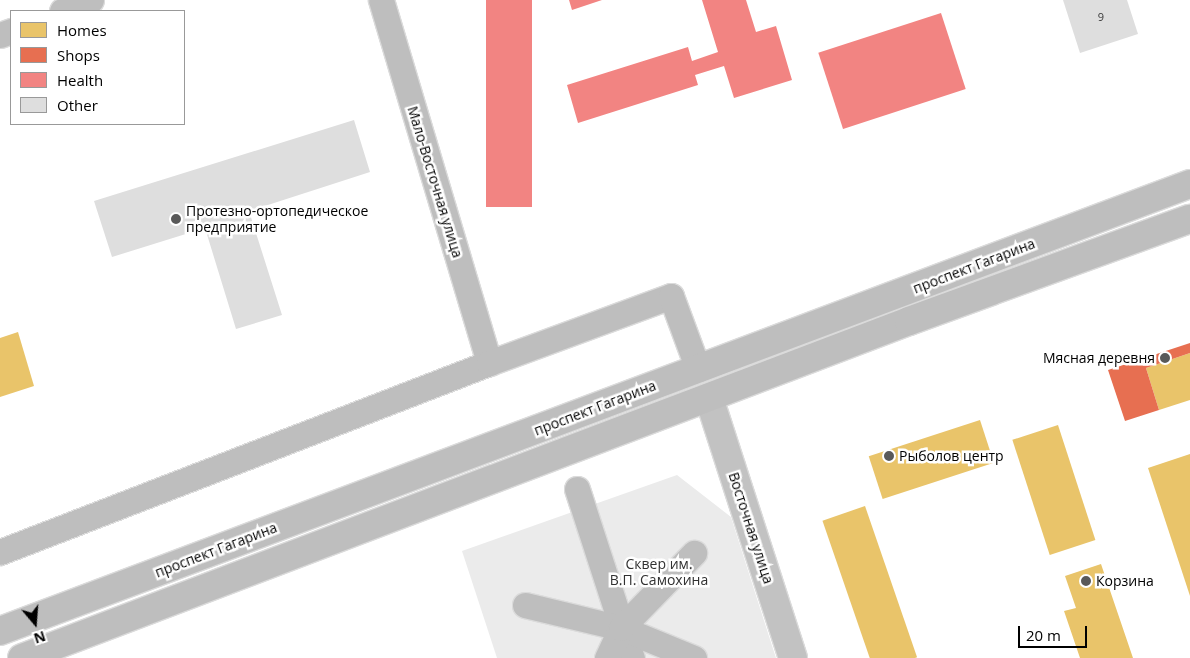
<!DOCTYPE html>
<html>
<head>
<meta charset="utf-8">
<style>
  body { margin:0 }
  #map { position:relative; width:1190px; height:658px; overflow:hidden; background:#fff; font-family:"Open Sans",sans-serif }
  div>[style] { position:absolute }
  .green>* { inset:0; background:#ebebeb }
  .homes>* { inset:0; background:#e9c46a; transform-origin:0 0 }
  .shops>* { inset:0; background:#e76f51 }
  .health>* { inset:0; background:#f28482; transform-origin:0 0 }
  .building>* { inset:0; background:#dedede }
  .roads { filter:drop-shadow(1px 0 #dbdbdb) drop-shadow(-1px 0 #dbdbdb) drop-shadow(0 1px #dbdbdb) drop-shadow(0 -1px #dbdbdb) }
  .street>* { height:25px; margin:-12.5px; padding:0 12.5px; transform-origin:12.5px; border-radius:12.5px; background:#bebebe }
  .secondary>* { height:28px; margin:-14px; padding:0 14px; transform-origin:14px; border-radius:14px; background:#c2c2c2 }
  .primary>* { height:28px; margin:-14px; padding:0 14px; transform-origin:14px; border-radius:14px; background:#bebebe }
  .dots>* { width:14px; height:14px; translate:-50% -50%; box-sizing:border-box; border:2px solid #fff; border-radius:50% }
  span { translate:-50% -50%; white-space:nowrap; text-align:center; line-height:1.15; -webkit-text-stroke:5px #fff; paint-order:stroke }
  .number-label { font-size:11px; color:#383838 }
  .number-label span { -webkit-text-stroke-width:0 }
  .street-label { font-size:14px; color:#000 }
  .poi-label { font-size:14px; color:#000 }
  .left { translate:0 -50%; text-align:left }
  .right { translate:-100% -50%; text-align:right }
  .park-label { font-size:14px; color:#313131 }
  .legend { position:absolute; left:10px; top:10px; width:175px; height:115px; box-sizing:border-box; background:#fff; border:1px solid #999; margin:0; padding:6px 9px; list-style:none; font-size:15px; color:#000 }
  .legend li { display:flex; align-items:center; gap:10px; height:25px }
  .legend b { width:25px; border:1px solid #999 }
  .north { position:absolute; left:10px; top:598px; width:50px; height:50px; -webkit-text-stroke:4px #fff; paint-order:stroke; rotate:162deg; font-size:14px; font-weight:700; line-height:20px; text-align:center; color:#000 }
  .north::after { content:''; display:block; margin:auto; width:18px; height:22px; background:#000; clip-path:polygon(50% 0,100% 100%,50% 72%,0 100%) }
  .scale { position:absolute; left:1018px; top:626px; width:69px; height:22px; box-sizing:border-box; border:2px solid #000; border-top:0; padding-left:6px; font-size:15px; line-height:18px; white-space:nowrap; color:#000; -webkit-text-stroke:4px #fff; paint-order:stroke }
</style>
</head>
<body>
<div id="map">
  <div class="green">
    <i style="clip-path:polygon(677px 475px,731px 517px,776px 658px,497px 658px,462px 551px)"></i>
  </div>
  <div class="homes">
    <i style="clip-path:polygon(18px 332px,34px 386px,0 397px,0 338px)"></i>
    <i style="clip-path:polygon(1190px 353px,1190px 400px,1159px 410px,1146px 368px)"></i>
    <i style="left:980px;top:420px;width:45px;height:117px;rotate:72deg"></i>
    <i style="left:1058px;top:425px;width:121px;height:48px;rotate:72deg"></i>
    <i style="clip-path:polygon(1190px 454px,1190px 596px,1148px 468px)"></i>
    <i style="left:865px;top:506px;width:160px;height:45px;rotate:71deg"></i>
    <i style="clip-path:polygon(1101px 564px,1133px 658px,1080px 658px,1064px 611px,1076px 608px,1065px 576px)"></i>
  </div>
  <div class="shops">
    <i style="clip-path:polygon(1190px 343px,1190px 353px,1146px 368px,1159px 410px,1125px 421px,1108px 370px)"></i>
  </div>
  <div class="health">
    <i style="left:486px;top:0;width:46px;height:207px"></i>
    <i style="clip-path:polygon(569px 0,602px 0,572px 10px)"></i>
    <i style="clip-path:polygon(702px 0,746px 0,756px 32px,776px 26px,792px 80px,734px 98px,724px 66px,695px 75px,698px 85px,578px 123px,567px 85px,688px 47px,692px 61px,718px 52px)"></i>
    <i style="left:941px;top:13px;width:80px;height:129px;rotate:72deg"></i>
  </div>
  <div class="building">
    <i style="clip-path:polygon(1063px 0,1127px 0,1138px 34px,1080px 53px)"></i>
    <i style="clip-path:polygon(354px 120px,370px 172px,249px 211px,282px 315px,236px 329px,205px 228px,112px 257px,94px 201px)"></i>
  </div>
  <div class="roads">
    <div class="street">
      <i style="left:381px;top:0;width:379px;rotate:73.4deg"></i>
      <i style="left:62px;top:11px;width:31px;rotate:-21deg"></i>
      <i style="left:0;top:35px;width:12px;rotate:-20deg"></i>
      <i style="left:577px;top:489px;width:178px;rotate:72deg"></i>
      <i style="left:0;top:552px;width:524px;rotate:-21.13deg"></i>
      <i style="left:489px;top:363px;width:194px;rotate:-20.2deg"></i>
      <i style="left:671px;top:296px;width:78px;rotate:69.7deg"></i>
      <i style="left:525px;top:605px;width:99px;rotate:13.5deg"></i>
      <i style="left:621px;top:628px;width:79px;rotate:22.3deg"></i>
      <i style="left:607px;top:658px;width:33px;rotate:-65deg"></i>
      <i style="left:621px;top:628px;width:105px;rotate:-45.8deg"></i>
    </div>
    <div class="secondary">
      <i style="left:709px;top:398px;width:273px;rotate:72.1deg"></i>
    </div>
    <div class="primary">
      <i style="left:0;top:631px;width:1271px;rotate:-20.59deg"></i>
      <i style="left:22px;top:658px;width:949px;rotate:-20.8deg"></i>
      <i style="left:909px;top:321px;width:299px;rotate:-20deg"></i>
    </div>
  </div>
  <div class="dots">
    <i style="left:176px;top:219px;background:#595959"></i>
    <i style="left:1165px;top:358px;background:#595959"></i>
    <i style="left:889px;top:456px;background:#595959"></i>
    <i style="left:1086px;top:581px;background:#595959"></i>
  </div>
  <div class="number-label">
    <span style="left:1101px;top:17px">9</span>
  </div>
  <div class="street-label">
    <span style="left:435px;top:182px;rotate:73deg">Мало-Восточная улица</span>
    <span style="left:974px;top:266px;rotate:-21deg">проспект Гагарина</span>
    <span style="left:595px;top:408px;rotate:-21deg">проспект Гагарина</span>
    <span style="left:751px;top:528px;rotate:72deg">Восточная улица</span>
    <span style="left:216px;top:550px;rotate:-21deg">проспект Гагарина</span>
  </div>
  <div class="poi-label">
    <span class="left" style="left:186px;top:219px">Протезно-ортопедическое<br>предприятие</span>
    <span class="right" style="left:1155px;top:358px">Мясная деревня</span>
    <span class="left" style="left:899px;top:456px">Рыболов центр</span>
    <span class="left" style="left:1096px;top:581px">Корзина</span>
  </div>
  <div class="park-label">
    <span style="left:659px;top:572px">Сквер им.<br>В.П. Самохина</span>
  </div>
  <ul class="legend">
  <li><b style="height:14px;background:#e9c46a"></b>Homes</li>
  <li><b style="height:14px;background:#e76f51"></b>Shops</li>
  <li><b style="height:14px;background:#f28482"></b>Health</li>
  <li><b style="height:14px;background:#dedede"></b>Other</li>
  </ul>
  <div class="north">N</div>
  <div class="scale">20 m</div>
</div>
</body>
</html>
